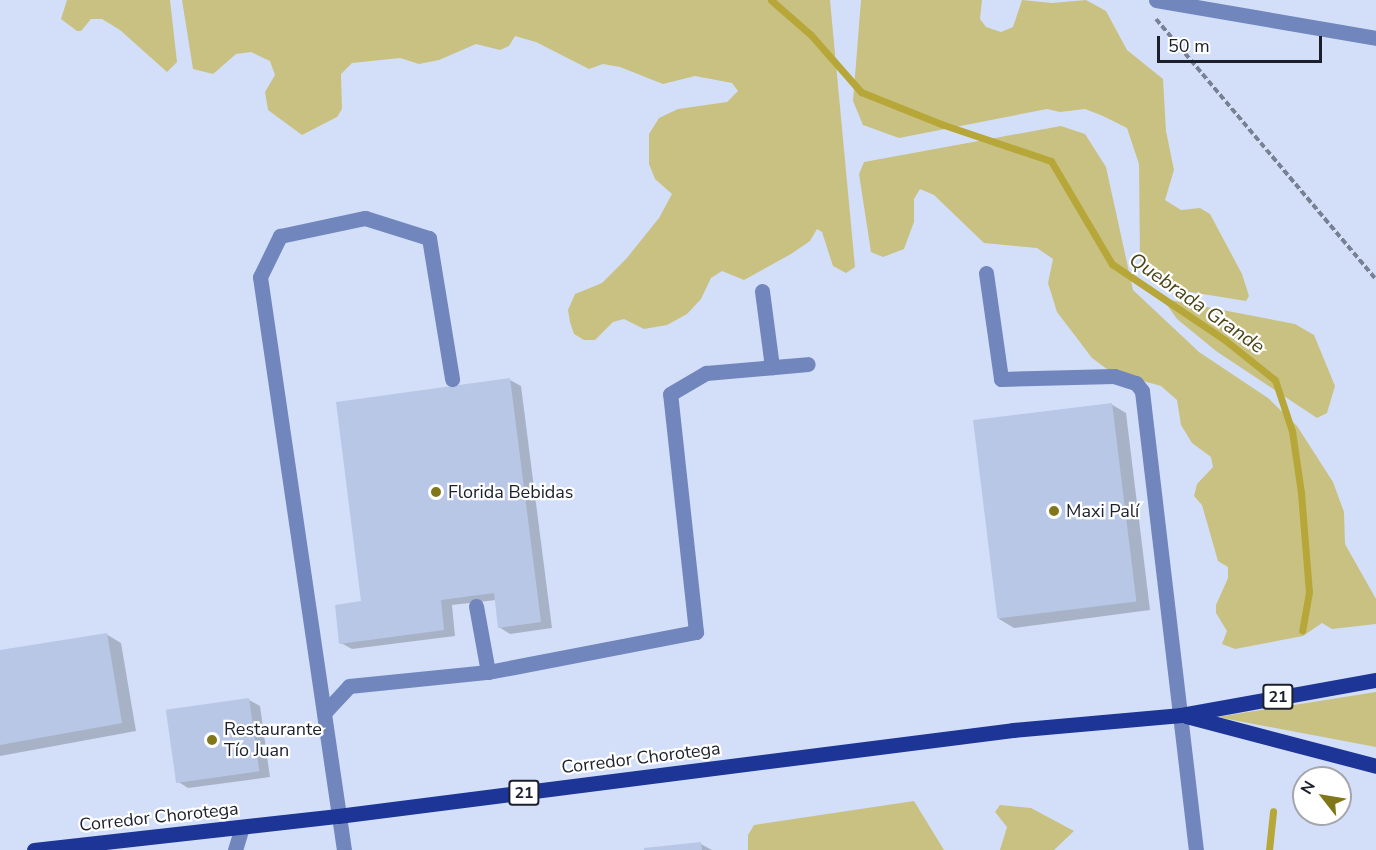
<!DOCTYPE html>
<html>
<head>
<meta charset="utf-8">
<style>
  body { margin:0 }
  #map { position:relative; width:1376px; height:850px; overflow:hidden; background:#d3dff9; font-family:"Nunito Sans",sans-serif }
  div>[style] { position:absolute }
  .green>* { inset:0; background:#c9c182 }
  .shadow>* { inset:0; background:#0003 }
  .stream>* { height:7px; margin:-3.5px; padding:0 3.5px; transform-origin:3.5px; border-radius:3.5px; background:#b6a738 }
  .building>* { inset:0; background:#b9c7e7; transform-origin:0 0 }
  .path>* { height:4px; margin-top:-2px; transform-origin:0; background:repeating-linear-gradient(90deg,#788093 0 6px,transparent 0 9px) }
  .minor>* { height:15px; margin:-7.5px; padding:0 7.5px; transform-origin:7.5px; border-radius:7.5px; background:#7186bc }
  .major>* { height:15px; margin:-7.5px; padding:0 7.5px; transform-origin:7.5px; border-radius:7.5px; background:#1d3596 }
  .dots>* { width:16px; height:16px; translate:-50% -50%; box-sizing:border-box; border:3px solid #fff; border-radius:50% }
  span { translate:-50% -50%; white-space:nowrap; text-align:center; line-height:1.15; -webkit-text-stroke:4.5px #fff; paint-order:stroke }
  .shield-label span { padding:2px 4px; background:#fff; border:2px solid; border-radius:4px; -webkit-text-stroke-width:0 }
  .shield-label { font-size:16px; color:#1b202c; font-weight:700 }
  .poi-label { font-size:18px; color:#1b202c }
  .left { translate:0 -50%; text-align:left }
  .street-label { font-size:18px; color:#1b202c }
  .water-label { font-size:20px; color:#4b4518; font-style:italic }
  .north { position:absolute; left:1292px; top:766px; width:60px; height:60px; box-sizing:border-box; background:#fff; border:2px solid #a4a6ab; border-radius:50%; rotate:301deg; font-size:16px; font-weight:700; line-height:24px; text-align:center; color:#1b202c }
  .north::after { content:''; display:block; margin:auto; width:21px; height:27px; background:#817619; clip-path:polygon(50% 0,100% 100%,50% 72%,0 100%) }
  .scale { position:absolute; left:1157px; top:36px; width:165px; height:27px; box-sizing:border-box; border:3px solid #1b202c; border-top:0; padding-left:8px; font-size:18px; line-height:21px; white-space:nowrap; color:#1b202c; -webkit-text-stroke:4px #fff; paint-order:stroke }
</style>
</head>
<body>
<div id="map">
  <div class="green">
    <i style="clip-path:polygon(67px 0,170px 0,177px 62px,167px 72px,120px 30px,102px 19px,91px 19px,81px 31px,77px 31px,61px 19px)"></i>
    <i style="clip-path:polygon(182px 0,830px 0,855px 267px,846px 273px,833px 266px,822px 232px,817px 229px,810px 241px,791px 254px,744px 280px,722px 271px,711px 278px,701px 299px,687px 314px,667px 325px,644px 329px,624px 319px,613px 322px,595px 340px,584px 340px,574px 334px,570px 322px,568px 310px,575px 294px,602px 283px,626px 259px,659px 218px,672px 194px,655px 179px,649px 164px,649px 134px,659px 118px,678px 109px,727px 102px,738px 91px,732px 83px,695px 76px,663px 84px,620px 67px,603px 64px,589px 69px,536px 42px,515px 36px,509px 46px,500px 50px,476px 44px,439px 60px,419px 64px,400px 58px,352px 63px,341px 74px,342px 109px,337px 117px,302px 135px,268px 110px,265px 92px,275px 75px,270px 61px,251px 52px,236px 54px,213px 74px,193px 69px)"></i>
    <i style="clip-path:polygon(861px 0,982px 0,980px 19px,986px 27px,1001px 32px,1013px 27px,1022px 0,1052px 3px,1086px 0,1106px 11px,1127px 50px,1163px 79px,1166px 131px,1174px 170px,1165px 200px,1181px 210px,1200px 208px,1210px 214px,1242px 274px,1249px 296px,1246px 301px,1184px 291px,1160px 283px,1144px 272px,1140px 260px,1139px 164px,1127px 128px,1103px 116px,1085px 109px,1060px 112px,1047px 109px,899px 138px,863px 125px,853px 101px)"></i>
    <i style="clip-path:polygon(1061px 126px,1085px 134px,1106px 167px,1133px 290px,1199px 352px,1268px 398px,1297px 426px,1333px 482px,1344px 512px,1345px 544px,1376px 599px,1376px 624px,1332px 629px,1322px 623px,1303px 636px,1235px 649px,1222px 644px,1227px 631px,1216px 613px,1216px 605px,1228px 578px,1228px 567px,1218px 561px,1202px 505px,1194px 496px,1197px 484px,1213px 467px,1211px 457px,1192px 443px,1181px 425px,1177px 400px,1161px 386px,1111px 372px,1092px 358px,1057px 312px,1048px 283px,1053px 259px,1037px 248px,984px 243px,934px 195px,920px 189px,914px 199px,914px 222px,904px 249px,883px 257px,871px 252px,859px 174px,864px 162px)"></i>
    <i style="clip-path:polygon(1170px 300px,1295px 324px,1314px 335px,1335px 386px,1327px 413px,1317px 418px,1216px 351px,1177px 319px,1167px 305px)"></i>
    <i style="clip-path:polygon(1376px 692px,1376px 747px,1217px 717px)"></i>
    <i style="clip-path:polygon(914px 801px,944px 850px,748px 850px,748px 835px,754px 825px)"></i>
    <i style="clip-path:polygon(1000px 805px,1031px 808px,1074px 831px,1054px 850px,1000px 850px,1007px 827px,995px 812px)"></i>
  </div>
  <div class="shadow">
    <i style="clip-path:polygon(510px 380px,521px 386px,552px 628px,510px 634px,499px 627px,496px 600px,452px 605px,455px 636px,352px 649px,341px 643px,363px 603px)"></i>
    <i style="clip-path:polygon(1111px 404px,1126px 413px,1150px 610px,1014px 628px,999px 619px)"></i>
    <i style="clip-path:polygon(106px 634px,121px 643px,136px 731px,0 756px,0 652px)"></i>
    <i style="clip-path:polygon(249px 700px,260px 706px,270px 777px,188px 788px,177px 781px)"></i>
    <i style="clip-path:polygon(701px 844px,712px 850px,644px 850px)"></i>
  </div>
  <div class="stream">
    <i style="left:771px;top:0;width:53px;rotate:41.2deg"></i>
    <i style="left:811px;top:35px;width:76px;rotate:48.7deg"></i>
    <i style="left:861px;top:92px;width:89px;rotate:21.7deg"></i>
    <i style="left:944px;top:125px;width:113px;rotate:18.6deg"></i>
    <i style="left:1051px;top:161px;width:120px;rotate:59.4deg"></i>
    <i style="left:1112px;top:264px;width:136px;rotate:33.9deg"></i>
    <i style="left:1225px;top:340px;width:64px;rotate:38.7deg"></i>
    <i style="left:1275px;top:380px;width:54px;rotate:71.6deg"></i>
    <i style="left:1292px;top:431px;width:63px;rotate:81.7deg"></i>
    <i style="left:1301px;top:493px;width:99px;rotate:85.4deg"></i>
    <i style="left:1309px;top:592px;width:39px;rotate:100deg"></i>
    <i style="left:1269px;top:850px;width:39px;rotate:-84deg"></i>
  </div>
  <div class="building">
    <i style="clip-path:polygon(510px 378px,541px 622px,498px 628px,494px 593px,441px 600px,444px 630px,339px 644px,335px 605px,361px 601px,336px 402px)"></i>
    <i style="left:1112px;top:403px;width:200px;height:140px;rotate:83deg"></i>
    <i style="clip-path:polygon(107px 633px,122px 723px,0 745px,0 650px)"></i>
    <i style="left:249px;top:698px;width:74px;height:84px;rotate:82deg"></i>
    <i style="clip-path:polygon(701px 842px,702px 850px,644px 850px,644px 848px)"></i>
  </div>
  <div class="path">
    <i style="left:1156px;top:19px;width:341px;rotate:49.8deg"></i>
  </div>
  <div class="minor">
    <i style="left:1156px;top:0;width:223px;rotate:9.8deg"></i>
    <i style="left:986px;top:273px;width:107px;rotate:81.9deg"></i>
    <i style="left:1001px;top:379px;width:113px;rotate:-1.5deg"></i>
    <i style="left:1114px;top:376px;width:23px;rotate:18deg"></i>
    <i style="left:1136px;top:383px;width:10px;rotate:53deg"></i>
    <i style="left:1142px;top:391px;width:462px;rotate:83.3deg"></i>
    <i style="left:762px;top:291px;width:77px;rotate:82.5deg"></i>
    <i style="left:476px;top:606px;width:67px;rotate:79.7deg"></i>
    <i style="left:325px;top:712px;width:35px;rotate:-47deg"></i>
    <i style="left:349px;top:686px;width:140px;rotate:-5.8deg"></i>
    <i style="left:488px;top:672px;width:212px;rotate:-10.9deg"></i>
    <i style="left:696px;top:632px;width:239px;rotate:-96.2deg"></i>
    <i style="left:670px;top:394px;width:42px;rotate:-30.3deg"></i>
    <i style="left:706px;top:373px;width:102px;rotate:-5deg"></i>
    <i style="left:235px;top:850px;width:24px;rotate:-73deg"></i>
    <i style="left:344px;top:850px;width:579px;rotate:-98.34deg"></i>
    <i style="left:260px;top:277px;width:46px;rotate:-64deg"></i>
    <i style="left:280px;top:236px;width:87px;rotate:-12deg"></i>
    <i style="left:365px;top:218px;width:67px;rotate:17.4deg"></i>
    <i style="left:429px;top:238px;width:143px;rotate:80.7deg"></i>
  </div>
  <div class="major">
    <i style="left:1186px;top:716px;width:196px;rotate:14.7deg"></i>
    <i style="left:34px;top:850px;width:306px;rotate:-6.4deg"></i>
    <i style="left:338px;top:816px;width:680px;rotate:-7.26deg"></i>
    <i style="left:1013px;top:730px;width:169px;rotate:-5.1deg"></i>
    <i style="left:1181px;top:715px;width:198px;rotate:-10.2deg"></i>
  </div>
  <div class="dots">
    <i style="left:436px;top:492px;background:#817619"></i>
    <i style="left:1054px;top:511px;background:#817619"></i>
    <i style="left:212px;top:740px;background:#817619"></i>
  </div>
  <div class="shield-label">
    <span style="left:1278px;top:697px">21</span>
    <span style="left:524px;top:793px">21</span>
  </div>
  <div class="poi-label">
    <span class="left" style="left:448px;top:492px">Florida Bebidas</span>
    <span class="left" style="left:1066px;top:511px">Maxi Palí</span>
    <span class="left" style="left:224px;top:740px">Restaurante<br>Tío Juan</span>
  </div>
  <div class="street-label">
    <span style="left:641px;top:758px;rotate:-7deg">Corredor Chorotega</span>
    <span style="left:159px;top:817px;rotate:-6deg">Corredor Chorotega</span>
  </div>
  <div class="water-label">
    <span style="left:1197px;top:303px;rotate:35deg">Quebrada Grande</span>
  </div>
  <div class="north">N</div>
  <div class="scale">50 m</div>
</div>
</body>
</html>
